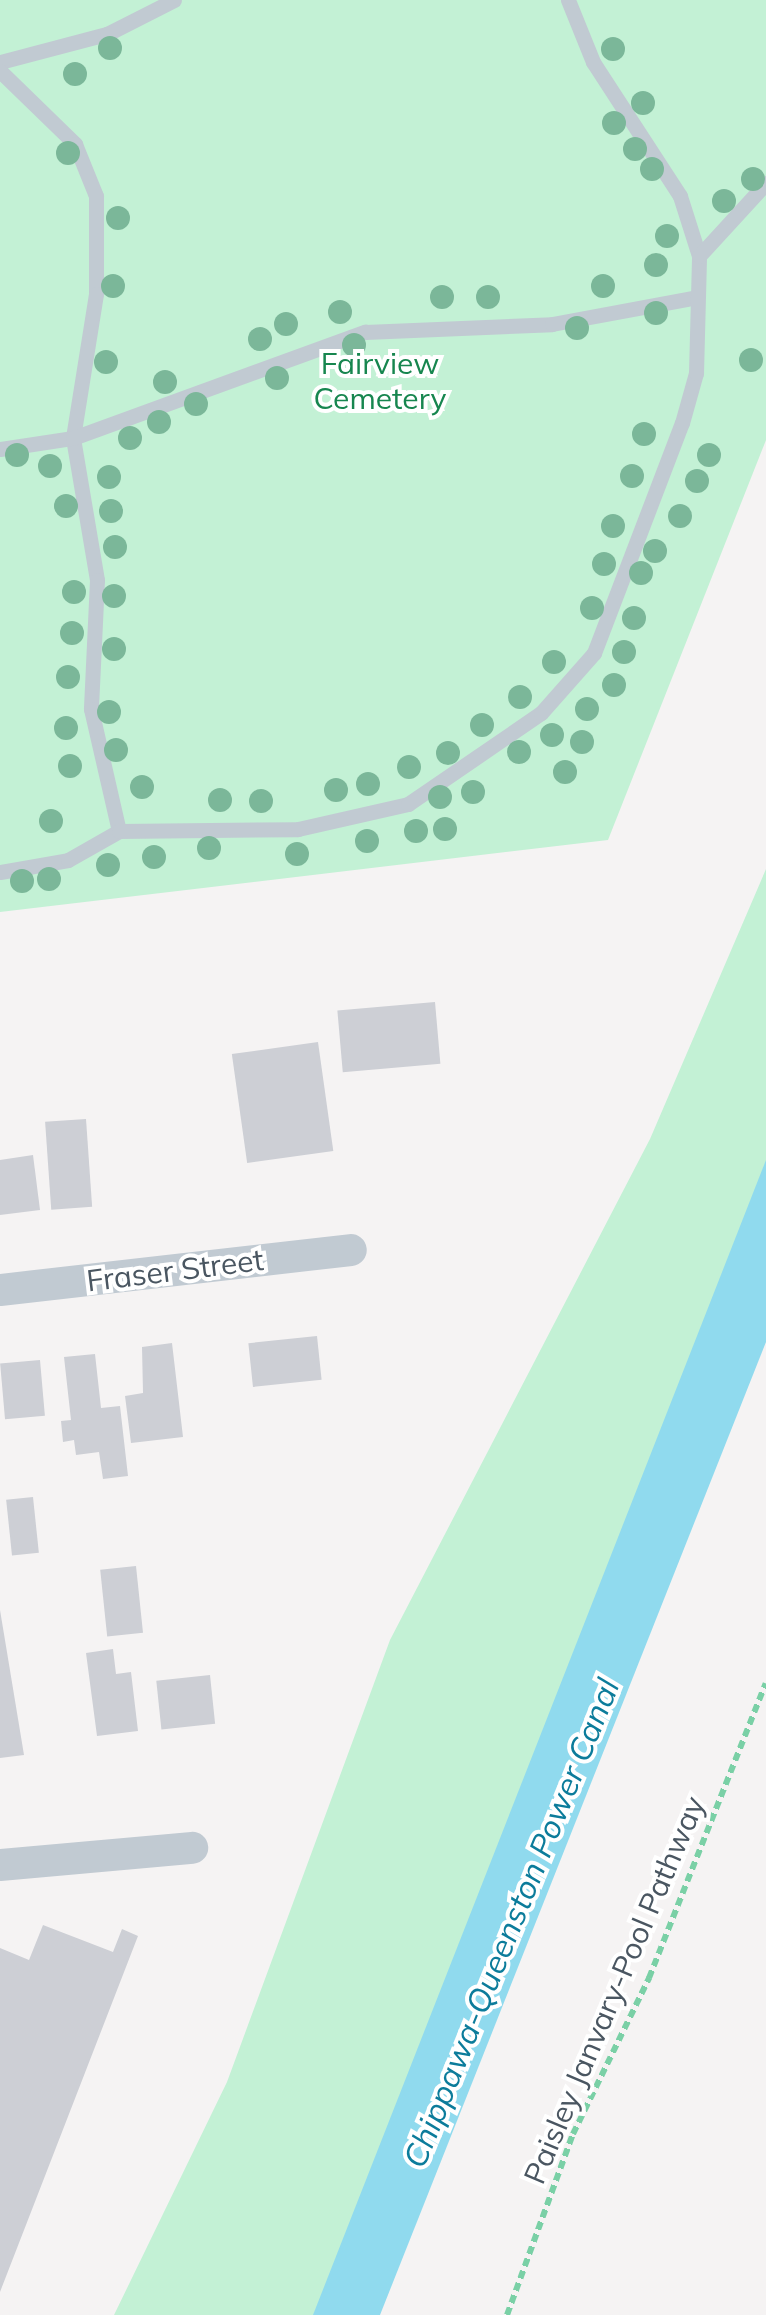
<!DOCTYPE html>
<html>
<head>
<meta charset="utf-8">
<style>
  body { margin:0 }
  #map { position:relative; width:766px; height:2315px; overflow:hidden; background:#f5f3f3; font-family:Mulish,sans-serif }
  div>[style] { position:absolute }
  .green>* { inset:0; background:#c3f1d5 }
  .water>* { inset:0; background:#90daee }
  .building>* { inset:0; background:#cdcfd5; transform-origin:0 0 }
  .path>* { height:6px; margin-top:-3px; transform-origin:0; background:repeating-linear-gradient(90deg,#7ad0a6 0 8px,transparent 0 13px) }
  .service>* { height:15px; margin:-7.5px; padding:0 7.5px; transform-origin:7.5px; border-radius:7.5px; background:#c1cad2 }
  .minor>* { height:32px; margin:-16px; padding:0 16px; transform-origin:16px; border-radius:16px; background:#c1cad2 }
  .trees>* { width:24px; height:24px; margin:-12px; border-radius:50%; background:#7bb799 }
  span { translate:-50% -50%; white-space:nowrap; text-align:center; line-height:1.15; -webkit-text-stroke:8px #fff; paint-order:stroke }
  .park-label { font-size:30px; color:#17864f }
  .street-label { font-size:30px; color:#4a5661 }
  .water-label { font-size:32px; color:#0c7c9b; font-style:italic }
</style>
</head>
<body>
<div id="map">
  <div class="green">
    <i style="clip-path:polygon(0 0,766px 0,766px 440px,608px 840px,0 912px)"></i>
    <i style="clip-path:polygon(766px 869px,766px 1184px,315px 2315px,114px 2315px,227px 2082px,390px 1640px,650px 1139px)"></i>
  </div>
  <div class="water">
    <i style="clip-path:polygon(766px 1160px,766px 1342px,380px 2315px,313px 2315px)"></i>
  </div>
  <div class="building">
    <i style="left:435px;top:1002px;width:62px;height:98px;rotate:85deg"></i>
    <i style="left:318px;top:1042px;width:110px;height:87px;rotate:82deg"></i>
    <i style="left:86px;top:1119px;width:88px;height:41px;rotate:86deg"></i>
    <i style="clip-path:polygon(33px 1155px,40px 1210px,0 1215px,0 1160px)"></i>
    <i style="left:317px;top:1336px;width:44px;height:69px;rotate:84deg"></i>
    <i style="clip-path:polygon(172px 1343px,183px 1437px,131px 1443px,125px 1396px,143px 1393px,142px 1347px)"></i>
    <i style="clip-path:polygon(95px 1354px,101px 1408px,120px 1406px,128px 1476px,103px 1479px,99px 1452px,76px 1455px,74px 1440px,63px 1442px,61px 1421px,71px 1420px,64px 1357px)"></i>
    <i style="left:40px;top:1360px;width:56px;height:40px;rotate:85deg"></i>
    <i style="left:33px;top:1497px;width:56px;height:27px;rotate:84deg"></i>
    <i style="left:136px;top:1566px;width:67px;height:36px;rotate:84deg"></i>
    <i style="clip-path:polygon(0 1610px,24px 1755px,0 1758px)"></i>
    <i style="clip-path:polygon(113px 1649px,116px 1674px,131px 1672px,138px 1731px,97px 1736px,86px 1653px)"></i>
    <i style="left:210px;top:1675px;width:49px;height:54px;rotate:84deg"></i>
    <i style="clip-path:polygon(43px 1925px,113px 1952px,122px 1929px,138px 1936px,0 2292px,0 1948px,29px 1960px)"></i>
  </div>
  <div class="path">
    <i style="left:507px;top:2315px;width:193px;rotate:-70deg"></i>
    <i style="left:573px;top:2134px;width:174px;rotate:-64deg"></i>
    <i style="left:649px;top:1978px;width:317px;rotate:-68.4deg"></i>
  </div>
  <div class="service">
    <i style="left:568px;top:0;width:67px;rotate:68deg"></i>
    <i style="left:593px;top:62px;width:160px;rotate:57deg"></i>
    <i style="left:680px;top:196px;width:63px;rotate:72.4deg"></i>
    <i style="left:0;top:62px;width:111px;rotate:-14.7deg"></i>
    <i style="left:107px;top:34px;width:75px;rotate:-26.9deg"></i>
    <i style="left:0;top:71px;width:105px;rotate:44.2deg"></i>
    <i style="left:75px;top:144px;width:56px;rotate:68deg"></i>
    <i style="left:96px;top:196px;width:98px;rotate:90deg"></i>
    <i style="left:96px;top:294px;width:146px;rotate:99.1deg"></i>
    <i style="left:73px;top:438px;width:144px;rotate:80.4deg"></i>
    <i style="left:97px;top:580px;width:129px;rotate:92.7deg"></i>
    <i style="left:91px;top:709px;width:125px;rotate:77.1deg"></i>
    <i style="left:0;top:449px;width:74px;rotate:-8.6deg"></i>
    <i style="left:73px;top:438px;width:311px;rotate:-20deg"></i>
    <i style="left:365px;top:332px;width:187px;rotate:-2.4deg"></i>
    <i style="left:552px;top:324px;width:142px;rotate:-10.5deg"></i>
    <i style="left:0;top:872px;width:69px;rotate:-10deg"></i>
    <i style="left:68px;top:860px;width:59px;rotate:-29.6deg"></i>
    <i style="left:119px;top:831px;width:179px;rotate:-0.6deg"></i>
    <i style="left:298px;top:829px;width:113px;rotate:-12.8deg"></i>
    <i style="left:408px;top:804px;width:161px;rotate:-34.4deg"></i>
    <i style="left:541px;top:713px;width:80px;rotate:-48.5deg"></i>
    <i style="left:594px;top:653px;width:246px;rotate:-69.1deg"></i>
    <i style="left:682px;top:423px;width:52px;rotate:-74.4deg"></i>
    <i style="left:696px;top:373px;width:117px;rotate:-88.5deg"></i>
    <i style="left:699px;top:256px;width:99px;rotate:-47.5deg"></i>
  </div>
  <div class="minor">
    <i style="left:0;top:1290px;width:353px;rotate:-6.5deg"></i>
    <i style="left:0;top:1865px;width:193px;rotate:-5.1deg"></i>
  </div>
  <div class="trees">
    <i style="left:110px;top:48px"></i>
    <i style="left:613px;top:49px"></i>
    <i style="left:75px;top:74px"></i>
    <i style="left:643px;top:103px"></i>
    <i style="left:614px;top:123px"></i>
    <i style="left:635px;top:149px"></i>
    <i style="left:68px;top:153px"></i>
    <i style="left:652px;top:169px"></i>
    <i style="left:753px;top:179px"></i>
    <i style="left:724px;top:201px"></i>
    <i style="left:118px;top:218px"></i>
    <i style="left:667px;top:236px"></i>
    <i style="left:656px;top:265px"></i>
    <i style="left:113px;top:286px"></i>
    <i style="left:603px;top:286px"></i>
    <i style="left:442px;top:297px"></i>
    <i style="left:488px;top:297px"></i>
    <i style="left:340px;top:312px"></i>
    <i style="left:656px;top:313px"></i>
    <i style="left:286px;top:324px"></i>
    <i style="left:577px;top:328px"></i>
    <i style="left:260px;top:339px"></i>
    <i style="left:354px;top:345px"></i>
    <i style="left:751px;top:360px"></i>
    <i style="left:106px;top:362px"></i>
    <i style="left:277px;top:378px"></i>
    <i style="left:165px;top:382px"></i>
    <i style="left:196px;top:404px"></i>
    <i style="left:159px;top:422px"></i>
    <i style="left:644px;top:434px"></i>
    <i style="left:130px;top:438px"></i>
    <i style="left:17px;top:455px"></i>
    <i style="left:709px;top:455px"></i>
    <i style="left:50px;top:466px"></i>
    <i style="left:632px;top:476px"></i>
    <i style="left:109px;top:477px"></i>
    <i style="left:697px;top:481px"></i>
    <i style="left:66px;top:506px"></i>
    <i style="left:111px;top:511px"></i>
    <i style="left:680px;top:516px"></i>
    <i style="left:613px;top:526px"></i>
    <i style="left:115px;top:547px"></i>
    <i style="left:655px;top:551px"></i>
    <i style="left:604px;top:564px"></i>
    <i style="left:641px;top:573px"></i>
    <i style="left:74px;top:592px"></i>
    <i style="left:114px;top:596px"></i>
    <i style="left:592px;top:608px"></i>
    <i style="left:634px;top:618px"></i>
    <i style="left:72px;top:633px"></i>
    <i style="left:114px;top:649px"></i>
    <i style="left:624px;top:652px"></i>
    <i style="left:554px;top:662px"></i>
    <i style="left:68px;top:677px"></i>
    <i style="left:614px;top:685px"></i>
    <i style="left:520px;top:697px"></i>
    <i style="left:587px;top:709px"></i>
    <i style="left:109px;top:712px"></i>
    <i style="left:482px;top:725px"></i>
    <i style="left:66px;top:728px"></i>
    <i style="left:552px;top:735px"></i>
    <i style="left:582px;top:742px"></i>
    <i style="left:116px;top:750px"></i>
    <i style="left:519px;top:752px"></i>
    <i style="left:448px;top:753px"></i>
    <i style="left:70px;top:766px"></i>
    <i style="left:409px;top:767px"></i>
    <i style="left:565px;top:772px"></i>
    <i style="left:368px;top:784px"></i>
    <i style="left:142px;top:787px"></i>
    <i style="left:336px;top:790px"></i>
    <i style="left:473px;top:792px"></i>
    <i style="left:440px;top:797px"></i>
    <i style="left:220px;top:800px"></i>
    <i style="left:261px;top:801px"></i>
    <i style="left:51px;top:821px"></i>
    <i style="left:445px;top:829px"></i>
    <i style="left:416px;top:831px"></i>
    <i style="left:367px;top:841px"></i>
    <i style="left:209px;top:848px"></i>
    <i style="left:297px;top:854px"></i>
    <i style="left:154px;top:857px"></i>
    <i style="left:108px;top:865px"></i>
    <i style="left:49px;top:879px"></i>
    <i style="left:22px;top:881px"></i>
  </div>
  <div class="park-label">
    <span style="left:380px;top:380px">Fairview<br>Cemetery</span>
  </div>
  <div class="street-label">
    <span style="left:175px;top:1270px;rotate:-7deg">Fraser Street</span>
    <span style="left:614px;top:1990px;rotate:-67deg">Paisley Janvary-Pool Pathway</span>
  </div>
  <div class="water-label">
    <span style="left:511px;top:1923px;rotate:-68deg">Chippawa-Queenston Power Canal</span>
  </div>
</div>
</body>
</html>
